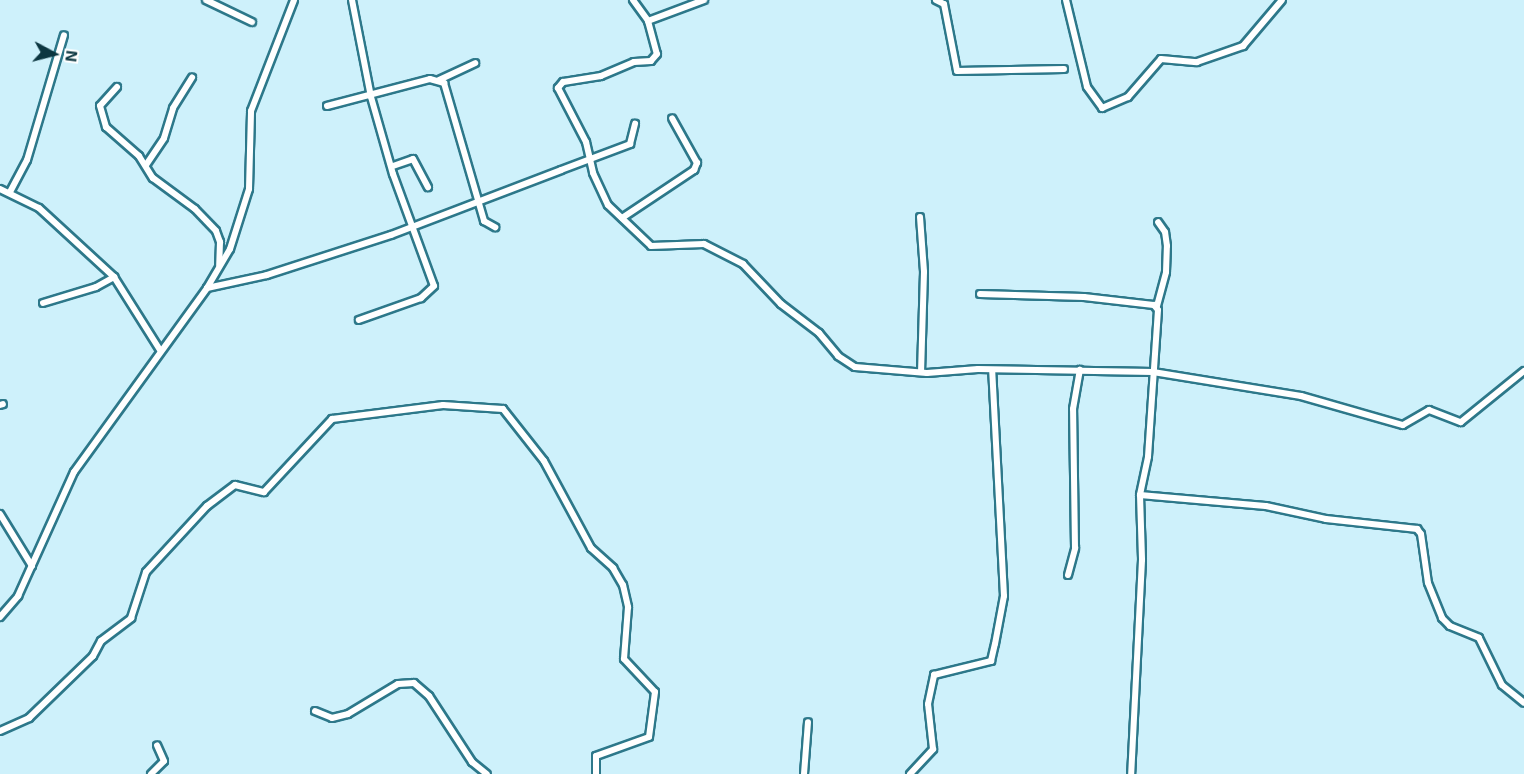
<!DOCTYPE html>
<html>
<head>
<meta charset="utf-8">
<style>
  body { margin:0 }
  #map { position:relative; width:1524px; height:774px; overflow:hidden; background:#cef1fb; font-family:"Exo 2",sans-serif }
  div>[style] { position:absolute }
  .roads { filter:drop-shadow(2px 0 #2d788a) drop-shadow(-2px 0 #2d788a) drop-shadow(0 2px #2d788a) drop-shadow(0 -2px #2d788a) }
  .minor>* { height:6px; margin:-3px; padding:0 3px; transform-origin:3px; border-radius:3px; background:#fff }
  span { translate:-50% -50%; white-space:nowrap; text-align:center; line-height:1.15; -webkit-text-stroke:4.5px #fff; paint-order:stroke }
  .north { position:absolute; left:24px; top:24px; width:60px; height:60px; -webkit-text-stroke:4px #fff; paint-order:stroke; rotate:97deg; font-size:16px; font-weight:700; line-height:24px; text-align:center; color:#0c3741 }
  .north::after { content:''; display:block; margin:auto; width:21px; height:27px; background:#0c3741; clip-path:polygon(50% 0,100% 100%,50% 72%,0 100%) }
</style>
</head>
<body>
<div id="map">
  <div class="roads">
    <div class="minor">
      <i style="left:206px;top:0;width:51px;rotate:25.6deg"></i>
      <i style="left:352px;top:0;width:99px;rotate:78.9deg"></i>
      <i style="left:371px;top:97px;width:80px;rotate:74.1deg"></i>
      <i style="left:393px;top:174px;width:119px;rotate:69.9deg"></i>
      <i style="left:434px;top:286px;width:18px;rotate:137deg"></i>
      <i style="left:421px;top:298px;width:66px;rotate:160.5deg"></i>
      <i style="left:633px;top:0;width:26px;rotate:54deg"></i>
      <i style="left:648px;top:21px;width:34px;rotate:75deg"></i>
      <i style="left:657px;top:54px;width:9px;rotate:131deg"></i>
      <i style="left:651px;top:61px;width:17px;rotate:177deg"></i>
      <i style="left:634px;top:62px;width:36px;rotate:157deg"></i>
      <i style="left:601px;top:76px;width:38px;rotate:171deg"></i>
      <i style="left:563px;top:82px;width:8px;rotate:130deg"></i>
      <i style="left:558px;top:88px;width:61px;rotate:62.6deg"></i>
      <i style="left:586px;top:142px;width:32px;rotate:77deg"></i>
      <i style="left:593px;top:173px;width:35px;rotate:65deg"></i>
      <i style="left:608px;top:205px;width:59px;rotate:43.6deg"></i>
      <i style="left:651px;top:246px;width:53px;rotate:-2.2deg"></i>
      <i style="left:704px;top:244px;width:44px;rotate:27.1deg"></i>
      <i style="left:743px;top:264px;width:55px;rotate:46.5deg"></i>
      <i style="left:781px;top:304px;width:48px;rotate:37.3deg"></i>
      <i style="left:819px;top:333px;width:30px;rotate:50deg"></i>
      <i style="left:838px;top:356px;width:20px;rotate:33deg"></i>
      <i style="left:855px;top:367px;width:72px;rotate:4.8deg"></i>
      <i style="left:927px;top:373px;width:51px;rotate:-4.5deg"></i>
      <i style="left:978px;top:369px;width:175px;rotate:1deg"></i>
      <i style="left:1153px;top:372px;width:150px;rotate:9.2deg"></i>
      <i style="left:1301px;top:396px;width:106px;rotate:15.9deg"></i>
      <i style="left:1403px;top:425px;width:30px;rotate:-30deg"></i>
      <i style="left:1429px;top:410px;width:34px;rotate:21deg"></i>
      <i style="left:1461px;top:422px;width:81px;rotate:-39deg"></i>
      <i style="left:936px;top:0;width:9px;rotate:27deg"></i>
      <i style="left:944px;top:4px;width:68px;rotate:79deg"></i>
      <i style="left:957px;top:71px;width:107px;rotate:-1.1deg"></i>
      <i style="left:1066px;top:0;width:89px;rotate:76.4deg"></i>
      <i style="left:1087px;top:87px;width:26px;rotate:54deg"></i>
      <i style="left:1102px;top:108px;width:28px;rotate:-23deg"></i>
      <i style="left:1128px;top:97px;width:50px;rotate:-49deg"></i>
      <i style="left:1161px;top:59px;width:36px;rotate:5deg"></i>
      <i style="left:1197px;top:62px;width:49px;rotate:-19.2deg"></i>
      <i style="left:1243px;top:46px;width:60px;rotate:-49.7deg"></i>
      <i style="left:648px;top:21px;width:60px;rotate:-20.6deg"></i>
      <i style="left:439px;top:80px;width:40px;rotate:-25deg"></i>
      <i style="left:117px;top:87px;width:25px;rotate:132deg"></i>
      <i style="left:100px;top:106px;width:22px;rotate:74deg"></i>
      <i style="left:106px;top:127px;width:44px;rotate:41.3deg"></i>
      <i style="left:139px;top:156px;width:26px;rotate:58deg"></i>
      <i style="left:153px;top:178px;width:52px;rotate:36.4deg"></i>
      <i style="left:195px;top:209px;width:30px;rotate:46deg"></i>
      <i style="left:216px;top:231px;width:12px;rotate:70deg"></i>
      <i style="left:220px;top:242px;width:23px;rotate:92deg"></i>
      <i style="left:327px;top:106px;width:106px;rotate:-14.7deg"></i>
      <i style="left:430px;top:79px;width:15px;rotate:16deg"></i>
      <i style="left:444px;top:83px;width:144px;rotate:73.8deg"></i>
      <i style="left:484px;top:221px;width:13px;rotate:29deg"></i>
      <i style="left:146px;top:165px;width:32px;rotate:-56deg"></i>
      <i style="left:164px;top:138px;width:31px;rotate:-73deg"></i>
      <i style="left:173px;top:108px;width:36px;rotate:-58deg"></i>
      <i style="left:393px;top:166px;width:21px;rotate:-19deg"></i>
      <i style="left:413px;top:159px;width:32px;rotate:62deg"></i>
      <i style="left:0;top:189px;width:43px;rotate:26deg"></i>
      <i style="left:39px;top:208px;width:102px;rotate:42.6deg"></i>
      <i style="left:114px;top:277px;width:86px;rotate:57.8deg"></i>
      <i style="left:10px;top:192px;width:36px;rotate:-62deg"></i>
      <i style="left:27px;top:160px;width:130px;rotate:-73.5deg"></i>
      <i style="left:920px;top:217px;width:55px;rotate:85.8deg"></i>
      <i style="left:924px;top:272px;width:100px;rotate:91.7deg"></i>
      <i style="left:622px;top:218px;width:87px;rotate:-33.7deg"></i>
      <i style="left:694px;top:170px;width:8px;rotate:-67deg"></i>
      <i style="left:697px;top:163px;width:51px;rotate:-119.1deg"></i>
      <i style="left:207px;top:288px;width:61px;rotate:-12.2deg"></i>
      <i style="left:267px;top:275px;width:130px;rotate:-17.9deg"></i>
      <i style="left:391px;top:235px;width:182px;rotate:-20.9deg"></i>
      <i style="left:561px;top:170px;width:74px;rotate:-20.6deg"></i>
      <i style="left:630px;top:144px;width:21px;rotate:-76deg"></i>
      <i style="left:980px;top:294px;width:104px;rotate:1.7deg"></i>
      <i style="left:1084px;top:297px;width:70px;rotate:6.5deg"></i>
      <i style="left:1154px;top:305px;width:6px;rotate:51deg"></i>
      <i style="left:1158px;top:310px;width:147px;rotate:93.9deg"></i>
      <i style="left:1148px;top:457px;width:39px;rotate:102deg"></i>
      <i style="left:1140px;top:495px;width:65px;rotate:88.2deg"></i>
      <i style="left:1142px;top:560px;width:214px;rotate:92.9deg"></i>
      <i style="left:43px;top:303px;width:55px;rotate:-16.8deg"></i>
      <i style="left:96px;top:287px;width:21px;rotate:-29deg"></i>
      <i style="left:1157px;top:306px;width:35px;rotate:-75deg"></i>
      <i style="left:1166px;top:272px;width:26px;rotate:-88deg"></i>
      <i style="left:1167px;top:246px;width:14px;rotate:-98deg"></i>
      <i style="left:1165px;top:232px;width:12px;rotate:-125deg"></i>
      <i style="left:0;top:405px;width:3px;rotate:-18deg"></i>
      <i style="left:1140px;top:495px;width:126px;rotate:5deg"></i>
      <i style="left:1266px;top:506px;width:61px;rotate:12.2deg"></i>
      <i style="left:1326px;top:519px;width:92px;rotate:6.3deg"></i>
      <i style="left:1417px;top:529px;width:6px;rotate:51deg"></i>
      <i style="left:1421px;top:534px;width:49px;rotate:81.9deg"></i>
      <i style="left:1428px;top:583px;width:38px;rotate:68deg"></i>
      <i style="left:1442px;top:618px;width:11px;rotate:45deg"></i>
      <i style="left:1450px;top:626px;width:31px;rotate:22deg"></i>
      <i style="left:1479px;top:638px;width:52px;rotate:63.9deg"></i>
      <i style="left:1502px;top:685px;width:28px;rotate:39deg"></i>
      <i style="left:0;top:514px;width:61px;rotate:58.4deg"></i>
      <i style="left:1068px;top:575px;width:28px;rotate:-75deg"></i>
      <i style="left:1075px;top:548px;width:139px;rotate:-90.8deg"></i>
      <i style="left:1073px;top:409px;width:40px;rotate:-80deg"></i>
      <i style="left:0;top:617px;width:28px;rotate:-49deg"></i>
      <i style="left:18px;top:596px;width:136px;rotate:-65.7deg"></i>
      <i style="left:74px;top:472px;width:227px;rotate:-54.1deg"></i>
      <i style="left:207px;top:288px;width:45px;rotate:-59.5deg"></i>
      <i style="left:230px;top:249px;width:63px;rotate:-72.4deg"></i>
      <i style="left:249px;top:189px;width:78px;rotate:-88.5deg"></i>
      <i style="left:251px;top:111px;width:119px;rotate:-68.8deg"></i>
      <i style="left:315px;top:711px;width:18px;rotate:22deg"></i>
      <i style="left:332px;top:718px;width:16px;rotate:-14deg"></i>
      <i style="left:348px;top:714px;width:58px;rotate:-31deg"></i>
      <i style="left:398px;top:684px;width:16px;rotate:-4deg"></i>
      <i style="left:414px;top:683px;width:20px;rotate:41deg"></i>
      <i style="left:429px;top:696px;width:79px;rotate:56.9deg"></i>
      <i style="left:472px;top:762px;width:19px;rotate:39deg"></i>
      <i style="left:0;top:731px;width:32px;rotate:-24deg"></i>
      <i style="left:29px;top:718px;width:89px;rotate:-44.1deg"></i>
      <i style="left:93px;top:656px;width:17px;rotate:-62deg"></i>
      <i style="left:101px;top:641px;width:38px;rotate:-37deg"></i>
      <i style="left:131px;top:618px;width:48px;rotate:-71.9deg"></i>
      <i style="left:146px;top:572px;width:90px;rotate:-47.3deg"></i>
      <i style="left:207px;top:506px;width:35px;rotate:-37deg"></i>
      <i style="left:235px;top:485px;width:30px;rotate:14deg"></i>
      <i style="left:264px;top:492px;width:100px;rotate:-47deg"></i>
      <i style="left:332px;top:419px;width:112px;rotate:-7.2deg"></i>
      <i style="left:443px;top:405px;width:60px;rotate:3.8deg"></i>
      <i style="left:503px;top:409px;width:66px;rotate:51.7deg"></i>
      <i style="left:544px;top:461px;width:99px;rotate:61.6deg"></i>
      <i style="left:591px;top:548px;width:30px;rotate:42deg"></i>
      <i style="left:613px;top:568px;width:20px;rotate:60deg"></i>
      <i style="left:623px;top:585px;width:23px;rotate:77deg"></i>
      <i style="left:628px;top:607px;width:52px;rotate:94.4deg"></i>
      <i style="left:624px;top:659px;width:45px;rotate:46.8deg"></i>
      <i style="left:655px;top:692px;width:45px;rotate:97.6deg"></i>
      <i style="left:649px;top:737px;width:56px;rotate:160.3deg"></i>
      <i style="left:596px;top:756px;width:18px;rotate:90deg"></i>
      <i style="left:151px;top:774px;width:18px;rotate:-45deg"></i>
      <i style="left:164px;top:761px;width:17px;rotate:-114deg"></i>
      <i style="left:804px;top:774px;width:52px;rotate:-85.6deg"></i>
      <i style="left:910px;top:774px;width:34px;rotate:-47deg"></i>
      <i style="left:933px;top:749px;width:45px;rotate:-96.3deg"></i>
      <i style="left:928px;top:704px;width:30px;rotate:-78deg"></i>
      <i style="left:934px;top:675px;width:59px;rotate:-13.8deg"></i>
      <i style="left:991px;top:661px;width:17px;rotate:-77deg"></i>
      <i style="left:995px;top:644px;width:49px;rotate:-79.4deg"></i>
      <i style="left:1004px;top:596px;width:226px;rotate:-93deg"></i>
    </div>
  </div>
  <div class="north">N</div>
</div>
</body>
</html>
